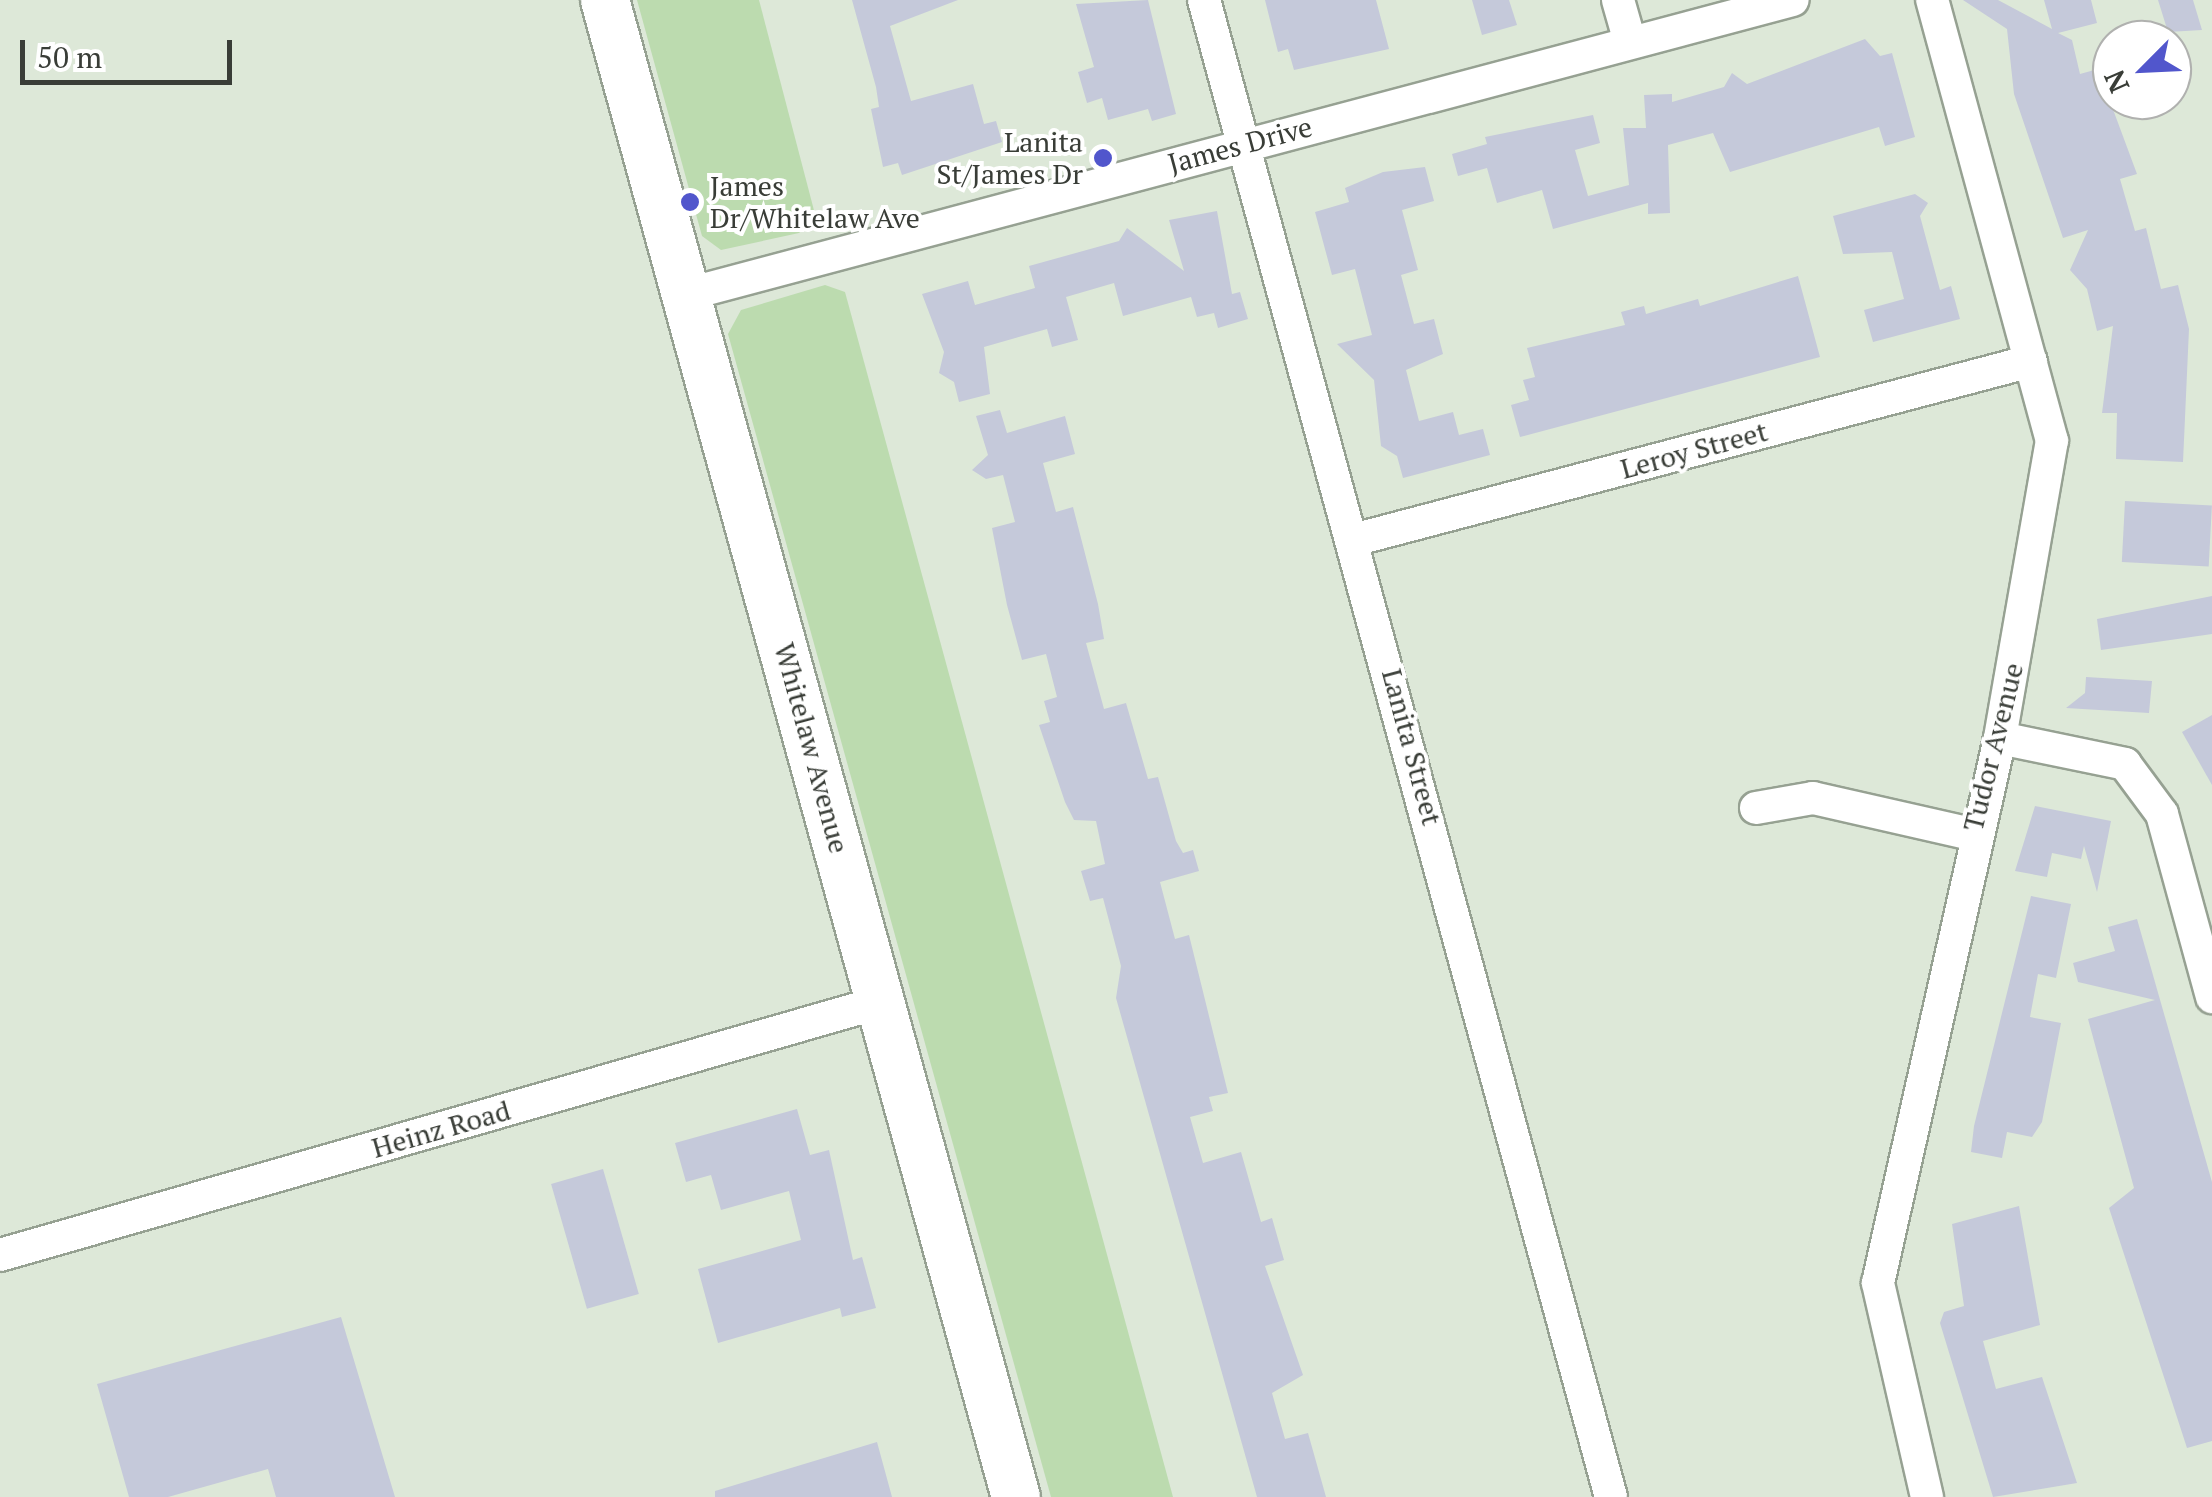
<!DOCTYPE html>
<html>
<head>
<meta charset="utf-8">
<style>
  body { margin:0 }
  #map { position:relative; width:2212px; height:1497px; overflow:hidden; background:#dde8d8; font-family:"PT Serif",serif }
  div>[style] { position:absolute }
  .green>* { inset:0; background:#bcdbaf }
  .building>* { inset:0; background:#c5c9da; transform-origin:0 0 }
  .roads { filter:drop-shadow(2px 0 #96a192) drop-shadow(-2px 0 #96a192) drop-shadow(0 2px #96a192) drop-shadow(0 -2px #96a192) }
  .street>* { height:32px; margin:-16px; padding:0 16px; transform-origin:16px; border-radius:16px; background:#fff }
  .secondary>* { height:48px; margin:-24px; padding:0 24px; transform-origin:24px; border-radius:24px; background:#fff }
  .dots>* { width:28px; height:28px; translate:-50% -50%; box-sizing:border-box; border:5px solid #fff; border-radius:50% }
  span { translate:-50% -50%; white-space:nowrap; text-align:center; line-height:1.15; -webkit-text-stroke:8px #fff; paint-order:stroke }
  .poi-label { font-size:28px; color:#393d37 }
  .right { translate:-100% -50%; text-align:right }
  .left { translate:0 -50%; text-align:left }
  .street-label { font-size:28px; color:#393d37 }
  .north { position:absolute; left:2092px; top:20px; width:100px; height:100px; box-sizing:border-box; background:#fff; border:2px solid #b0b1af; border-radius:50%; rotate:246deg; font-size:28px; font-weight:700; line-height:40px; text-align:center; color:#393d37 }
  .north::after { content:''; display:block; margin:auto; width:35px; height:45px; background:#5156cc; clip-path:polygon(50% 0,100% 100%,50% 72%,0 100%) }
  .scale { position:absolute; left:20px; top:40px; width:212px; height:45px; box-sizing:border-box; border:5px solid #393d37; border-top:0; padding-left:12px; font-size:30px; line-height:35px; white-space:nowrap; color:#393d37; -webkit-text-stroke:8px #fff; paint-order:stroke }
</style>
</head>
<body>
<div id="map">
  <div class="green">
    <i style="clip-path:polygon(637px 0,759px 0,816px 218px,799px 233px,721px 250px,702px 236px)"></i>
    <i style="clip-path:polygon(825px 285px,845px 292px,1173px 1497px,1051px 1497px,728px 334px,741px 310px)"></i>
  </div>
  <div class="building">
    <i style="clip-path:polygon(852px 0,958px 0,890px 26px,911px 101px,973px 84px,984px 124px,996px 121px,1002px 142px,902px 175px,898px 163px,883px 167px,871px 109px,879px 107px,876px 87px)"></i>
    <i style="clip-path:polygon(1148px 0,1176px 114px,1152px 121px,1148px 109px,1108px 120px,1102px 98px,1087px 103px,1078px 72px,1094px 67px,1076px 4px)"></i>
    <i style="clip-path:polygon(1265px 0,1376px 0,1389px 49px,1294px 70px,1288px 49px,1278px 52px)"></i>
    <i style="clip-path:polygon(1472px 0,1509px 0,1517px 25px,1482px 35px)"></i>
    <i style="clip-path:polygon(1963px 0,1998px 0,2052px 29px,2044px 0,2091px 0,2097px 23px,2058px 33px,2072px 40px,2080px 74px,2098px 69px,2137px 174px,2120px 179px,2135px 231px,2146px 228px,2161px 289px,2178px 285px,2189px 329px,2183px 462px,2116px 459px,2117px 413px,2102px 413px,2113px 326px,2097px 331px,2087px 289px,2070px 270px,2088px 230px,2063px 238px,2014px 94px,2007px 29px)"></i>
    <i style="clip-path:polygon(2158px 0,2193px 0,2202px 30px,2168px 32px)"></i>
    <i style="clip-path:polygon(1865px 39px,1880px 56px,1892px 53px,1915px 137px,1885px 146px,1879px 127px,1730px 172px,1713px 133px,1668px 145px,1670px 213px,1648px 214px,1648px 203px,1553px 229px,1542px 190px,1497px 203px,1487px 168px,1458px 176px,1452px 154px,1487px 144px,1485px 137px,1593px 115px,1600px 143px,1575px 150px,1588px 196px,1629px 185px,1623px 128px,1646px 128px,1644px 95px,1672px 94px,1672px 102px,1724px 87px,1732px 73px,1747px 84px)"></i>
    <i style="clip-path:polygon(1425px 167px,1434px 201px,1402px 210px,1418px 270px,1401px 275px,1414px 324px,1434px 319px,1443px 354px,1406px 370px,1419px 421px,1453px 412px,1459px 435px,1483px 429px,1490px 455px,1403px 478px,1397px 456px,1381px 446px,1374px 380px,1337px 344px,1372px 335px,1355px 269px,1332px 275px,1315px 212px,1349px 202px,1345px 188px,1383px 172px)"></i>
    <i style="clip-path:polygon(1915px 194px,1928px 203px,1920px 216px,1940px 290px,1951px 286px,1960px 319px,1873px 342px,1864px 310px,1904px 299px,1892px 252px,1843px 254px,1833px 216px)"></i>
    <i style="clip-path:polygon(1217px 211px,1232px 294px,1240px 292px,1248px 319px,1218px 328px,1214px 313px,1197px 317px,1191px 297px,1123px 316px,1114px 283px,1066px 297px,1078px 340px,1052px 347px,1047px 329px,984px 347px,990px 394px,959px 402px,954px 382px,939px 373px,944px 352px,922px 294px,968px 281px,975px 305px,1035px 288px,1029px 266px,1119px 241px,1127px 228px,1184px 271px,1169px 220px)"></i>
    <i style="clip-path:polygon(1798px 276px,1820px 357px,1520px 437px,1511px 405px,1529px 400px,1523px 380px,1535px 377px,1527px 348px,1625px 325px,1621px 312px,1644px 306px,1646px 314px,1698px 299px,1700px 306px)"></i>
    <i style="clip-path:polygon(1000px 410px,1007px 433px,1065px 416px,1075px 454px,1043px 463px,1056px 512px,1073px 507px,1098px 604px,1104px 639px,1086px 643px,1104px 709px,1126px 703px,1148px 779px,1158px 777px,1176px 841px,1183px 853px,1193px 850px,1199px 871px,1160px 882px,1175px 939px,1189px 935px,1228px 1093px,1209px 1097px,1213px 1111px,1190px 1117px,1203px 1163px,1241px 1152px,1261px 1222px,1272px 1218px,1284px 1260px,1265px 1266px,1303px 1375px,1272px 1393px,1285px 1439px,1308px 1433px,1326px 1497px,1257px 1497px,1116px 998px,1121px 966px,1103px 898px,1090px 901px,1081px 871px,1105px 864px,1096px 821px,1074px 820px,1065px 802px,1039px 725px,1050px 722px,1044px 701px,1057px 697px,1046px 654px,1022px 660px,1007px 605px,992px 528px,1015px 522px,1003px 475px,986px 479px,972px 470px,988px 455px,976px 416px)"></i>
    <i style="left:2125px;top:501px;width:87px;height:61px;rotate:3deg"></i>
    <i style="clip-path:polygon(2212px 596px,2212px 634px,2101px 650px,2097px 619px)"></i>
    <i style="clip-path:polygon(2086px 677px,2152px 681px,2149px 713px,2066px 708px,2085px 693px)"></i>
    <i style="clip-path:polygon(2212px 715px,2212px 785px,2182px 732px)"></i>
    <i style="clip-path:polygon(2035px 806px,2111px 821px,2097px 892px,2084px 846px,2081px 859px,2052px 853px,2047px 877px,2015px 871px)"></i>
    <i style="clip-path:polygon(2031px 896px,2071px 904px,2056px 978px,2038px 974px,2030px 1017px,2061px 1023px,2042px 1122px,2032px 1137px,2007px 1132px,2002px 1158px,1971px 1152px,1974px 1126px)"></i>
    <i style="clip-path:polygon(2137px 919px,2212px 1182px,2212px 1441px,2187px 1448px,2109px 1208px,2134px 1188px,2088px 1019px,2155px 1000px,2078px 982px,2073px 963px,2115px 951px,2108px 927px)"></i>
    <i style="clip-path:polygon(797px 1109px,810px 1155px,829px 1150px,853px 1260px,862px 1257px,876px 1308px,842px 1317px,840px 1308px,718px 1343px,698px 1269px,801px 1240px,789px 1191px,721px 1210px,711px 1175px,686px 1182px,675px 1143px)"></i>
    <i style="left:603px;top:1169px;width:130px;height:54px;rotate:74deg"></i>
    <i style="clip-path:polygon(2019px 1206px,2040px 1325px,1983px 1341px,1996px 1389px,2042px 1377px,2077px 1483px,1993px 1497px,1940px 1323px,1944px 1312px,1964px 1306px,1952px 1224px)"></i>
    <i style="clip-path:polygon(341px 1317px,395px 1497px,276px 1497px,268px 1469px,168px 1497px,129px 1497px,97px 1384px)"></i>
    <i style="clip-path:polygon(877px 1442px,892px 1497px,715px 1497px,715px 1491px)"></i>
  </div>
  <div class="roads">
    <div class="street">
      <i style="left:1204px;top:0;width:1551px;rotate:74.79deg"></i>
      <i style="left:1618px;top:0;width:44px;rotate:74.1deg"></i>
      <i style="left:688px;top:294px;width:1143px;rotate:-14.9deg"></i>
      <i style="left:1357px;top:539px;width:697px;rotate:-14.79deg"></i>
      <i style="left:2000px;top:738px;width:128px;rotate:11.7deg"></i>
      <i style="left:2125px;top:764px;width:62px;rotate:53.5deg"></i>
      <i style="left:2162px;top:814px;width:190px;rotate:74.7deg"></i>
      <i style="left:1756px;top:808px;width:58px;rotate:-10deg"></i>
      <i style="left:1813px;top:798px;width:163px;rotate:12.8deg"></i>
      <i style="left:0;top:1255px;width:917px;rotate:-16.02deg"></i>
      <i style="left:1927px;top:1497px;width:220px;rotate:-102.9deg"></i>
      <i style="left:1878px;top:1283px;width:558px;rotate:-77.38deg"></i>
      <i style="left:2000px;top:738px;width:302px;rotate:-80.1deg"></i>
      <i style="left:2052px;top:441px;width:457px;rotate:-105.2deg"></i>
    </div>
    <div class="secondary">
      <i style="left:605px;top:0;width:1552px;rotate:74.65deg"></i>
    </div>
  </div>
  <div class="dots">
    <i style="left:1103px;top:158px;background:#5156cc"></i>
    <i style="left:690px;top:202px;background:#5156cc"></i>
  </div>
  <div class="poi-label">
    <span class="right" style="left:1083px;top:158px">Lanita<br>St/James Dr</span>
    <span class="left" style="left:710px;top:202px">James<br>Dr/Whitelaw Ave</span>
  </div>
  <div class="street-label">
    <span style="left:1240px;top:145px;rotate:-15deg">James Drive</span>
    <span style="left:1694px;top:450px;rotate:-15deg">Leroy Street</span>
    <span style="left:1412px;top:747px;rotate:75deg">Lanita Street</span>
    <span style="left:1993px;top:747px;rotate:-76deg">Tudor Avenue</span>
    <span style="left:812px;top:748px;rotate:75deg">Whitelaw Avenue</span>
    <span style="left:441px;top:1129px;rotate:-16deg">Heinz Road</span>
  </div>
  <div class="north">N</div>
  <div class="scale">50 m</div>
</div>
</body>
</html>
